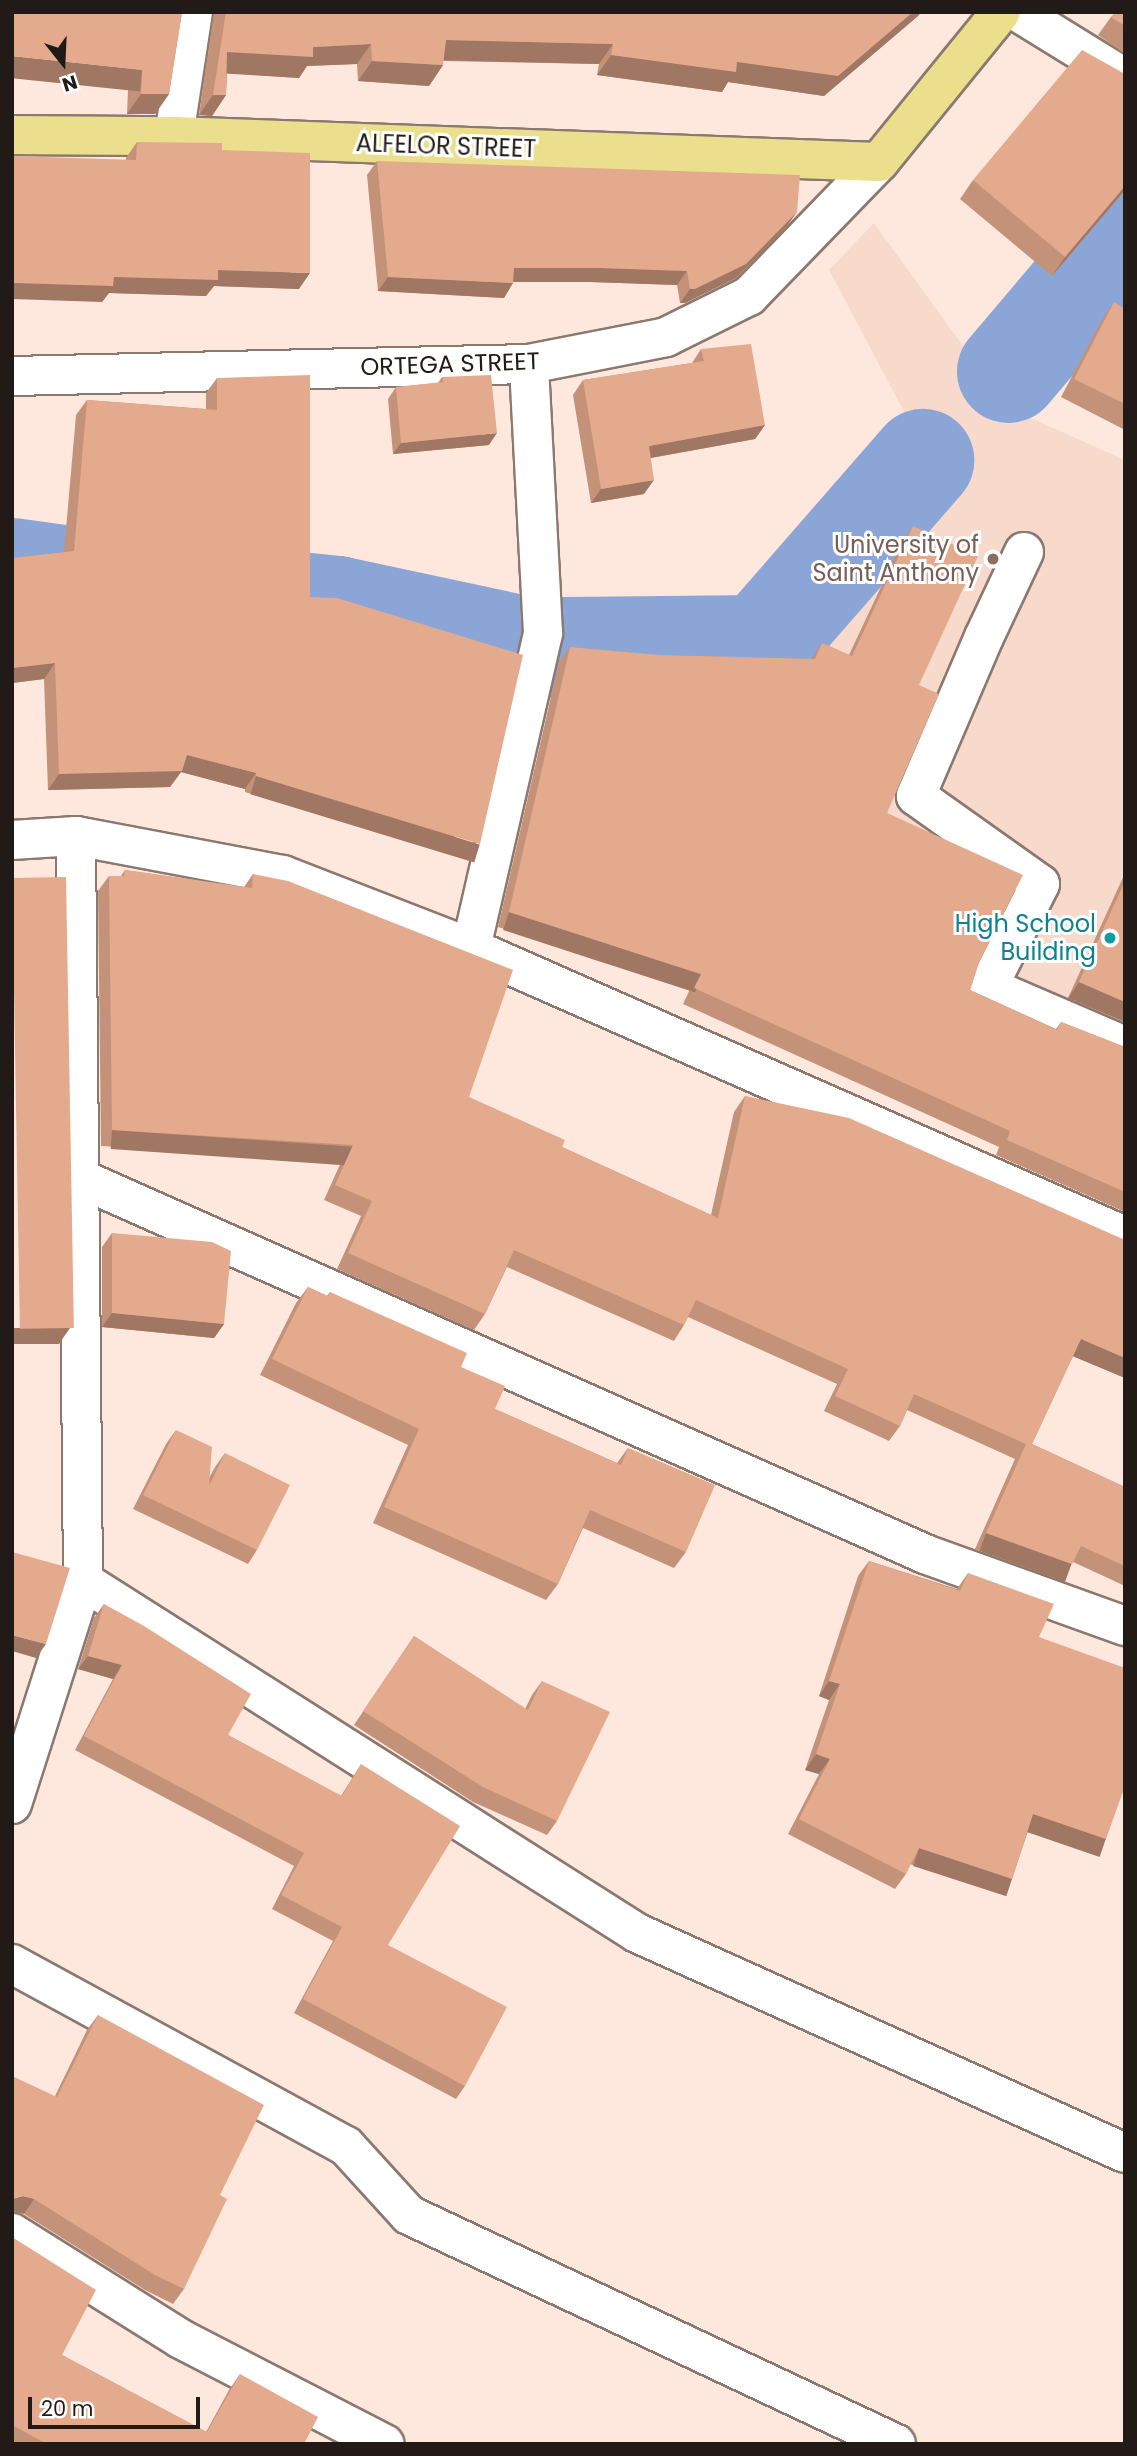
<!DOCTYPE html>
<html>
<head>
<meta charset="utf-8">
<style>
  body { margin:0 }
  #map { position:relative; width:1137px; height:2456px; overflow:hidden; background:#fee8de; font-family:Poppins,sans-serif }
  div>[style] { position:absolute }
  .built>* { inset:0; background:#f7dacc }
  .river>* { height:103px; margin:-51.5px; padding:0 51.5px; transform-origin:51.5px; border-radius:51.5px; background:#8ba5d7 }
  .roads { filter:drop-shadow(2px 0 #8b786f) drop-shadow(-2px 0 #8b786f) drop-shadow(0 2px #8b786f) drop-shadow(0 -2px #8b786f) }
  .minor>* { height:38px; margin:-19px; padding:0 19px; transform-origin:19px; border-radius:19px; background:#fff }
  .major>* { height:38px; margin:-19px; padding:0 19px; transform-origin:19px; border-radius:19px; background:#ebdf8e }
  .wall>* { inset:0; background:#c49279 }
  .shaded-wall>* { inset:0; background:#a07763; transform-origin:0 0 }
  .building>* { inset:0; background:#e4aa8d; transform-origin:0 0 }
  .dots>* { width:19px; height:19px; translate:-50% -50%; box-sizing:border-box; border:4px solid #fff; border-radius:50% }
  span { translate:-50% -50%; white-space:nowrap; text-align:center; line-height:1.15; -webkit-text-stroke:6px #fff; paint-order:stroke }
  .street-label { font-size:24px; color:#211a16 }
  .education-label { font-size:24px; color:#785e54 }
  .right { translate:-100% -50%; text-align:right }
  .culture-label { font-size:24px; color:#0d838f }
  .frame { position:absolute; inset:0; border:14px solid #211a16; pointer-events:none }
  .north { position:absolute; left:28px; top:28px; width:70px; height:70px; -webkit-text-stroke:5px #fff; paint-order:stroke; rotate:162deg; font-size:19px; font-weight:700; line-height:28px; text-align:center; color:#211a16 }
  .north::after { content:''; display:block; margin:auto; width:24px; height:32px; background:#211a16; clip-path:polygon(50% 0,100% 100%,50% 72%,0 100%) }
  .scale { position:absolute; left:28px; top:2397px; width:172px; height:32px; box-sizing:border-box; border:4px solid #211a16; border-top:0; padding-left:9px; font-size:21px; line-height:24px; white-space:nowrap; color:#211a16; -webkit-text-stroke:5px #fff; paint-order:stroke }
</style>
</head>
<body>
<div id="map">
  <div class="built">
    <i style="clip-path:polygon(874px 223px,1008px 408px,1125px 460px,1125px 1046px,724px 874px,794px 658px,929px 459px,829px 270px)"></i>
  </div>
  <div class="river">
    <i style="left:1008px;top:371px;width:181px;rotate:-49.7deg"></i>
    <i style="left:12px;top:569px;width:117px;rotate:7.9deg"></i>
    <i style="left:128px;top:585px;width:210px;rotate:6deg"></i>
    <i style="left:337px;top:607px;width:172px;rotate:12.1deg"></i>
    <i style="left:565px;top:648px;width:195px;rotate:-0.6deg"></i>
    <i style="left:760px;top:646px;width:247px;rotate:-48.9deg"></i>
  </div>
  <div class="roads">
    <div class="minor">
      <i style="left:1018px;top:12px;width:126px;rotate:31.7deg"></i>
      <i style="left:174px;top:136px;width:125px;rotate:-81.3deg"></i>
      <i style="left:12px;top:376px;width:517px;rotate:-1.33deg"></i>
      <i style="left:529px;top:364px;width:140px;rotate:-11.1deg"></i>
      <i style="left:666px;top:337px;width:93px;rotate:-26.3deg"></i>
      <i style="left:749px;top:296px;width:187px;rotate:-45.9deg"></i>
      <i style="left:1024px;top:552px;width:94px;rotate:115.2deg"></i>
      <i style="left:984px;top:637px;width:173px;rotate:113.2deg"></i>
      <i style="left:916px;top:796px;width:152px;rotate:35.4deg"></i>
      <i style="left:1040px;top:884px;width:115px;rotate:116.8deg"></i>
      <i style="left:988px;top:987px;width:149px;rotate:23.3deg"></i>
      <i style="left:12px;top:840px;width:64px;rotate:-3.6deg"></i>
      <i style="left:76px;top:836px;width:211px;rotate:10.7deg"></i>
      <i style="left:283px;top:875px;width:202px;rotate:21.2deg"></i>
      <i style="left:471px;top:948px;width:715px;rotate:23.77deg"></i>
      <i style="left:471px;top:948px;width:323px;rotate:-77.1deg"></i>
      <i style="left:543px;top:633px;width:269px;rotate:-93deg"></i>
      <i style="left:79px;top:1178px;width:926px;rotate:23.96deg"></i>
      <i style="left:925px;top:1554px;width:213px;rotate:19.8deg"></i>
      <i style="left:83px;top:1581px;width:656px;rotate:32.43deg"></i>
      <i style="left:637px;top:1933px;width:535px;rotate:24.27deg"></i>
      <i style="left:12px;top:1804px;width:234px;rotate:-72.3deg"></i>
      <i style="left:83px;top:1581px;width:745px;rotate:-90.54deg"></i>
      <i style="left:12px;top:1964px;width:380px;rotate:28.6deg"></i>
      <i style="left:346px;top:2146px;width:93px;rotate:47.6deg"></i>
      <i style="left:409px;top:2215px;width:538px;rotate:25.18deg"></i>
      <i style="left:12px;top:2233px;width:199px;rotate:32.1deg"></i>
      <i style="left:181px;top:2339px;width:229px;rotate:27.3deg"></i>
    </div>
    <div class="major">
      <i style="left:12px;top:135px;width:162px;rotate:0.4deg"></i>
      <i style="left:174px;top:136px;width:705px;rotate:2.11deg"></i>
      <i style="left:879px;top:162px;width:193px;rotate:-50.9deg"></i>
    </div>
  </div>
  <div class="wall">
    <i style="clip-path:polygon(182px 12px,169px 94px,155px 114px,127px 114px,128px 90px)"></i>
    <i style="clip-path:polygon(214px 12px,921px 12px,918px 16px,824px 96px,728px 82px,722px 92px,597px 75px,599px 64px,443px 61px,443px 65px,429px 86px,358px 81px,357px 64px,307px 66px,299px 78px,227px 73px,226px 95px,212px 116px,199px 115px)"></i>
    <i style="clip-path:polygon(1125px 12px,1125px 54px,1098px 35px,1111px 17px)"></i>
    <i style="clip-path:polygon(137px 142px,222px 150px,299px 289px,214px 286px,206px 296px,109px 293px,102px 302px,126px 158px)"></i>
    <i style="clip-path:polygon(377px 161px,787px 226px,736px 278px,685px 303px,680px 303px,677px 285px,591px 282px,513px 282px,504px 298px,378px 291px,367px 175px)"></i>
    <i style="clip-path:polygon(973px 180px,1125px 190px,1052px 276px,960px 199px)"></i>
    <i style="clip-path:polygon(1114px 302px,1125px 309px,1125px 430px,1061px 397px,1101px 321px)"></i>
    <i style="clip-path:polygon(701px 349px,765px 425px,755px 439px,651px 458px,644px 494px,591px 503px,573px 395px,583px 380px,692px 363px)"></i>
    <i style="clip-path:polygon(442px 377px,489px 445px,393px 454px,388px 399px,396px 387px,438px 383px)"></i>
    <i style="clip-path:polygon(217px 378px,310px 597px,469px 860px,245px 792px,245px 789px,181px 772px,170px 787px,48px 790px,44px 679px,12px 683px,12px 558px,64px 552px,76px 415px,87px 400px,206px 409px,206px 393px)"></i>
    <i style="clip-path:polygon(913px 526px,919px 685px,887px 813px,979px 962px,970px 990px,1056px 1029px,1061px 1022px,1125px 1047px,1125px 1212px,996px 1155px,999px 1147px,683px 1004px,690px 989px,498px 927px,559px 662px,570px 647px,659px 655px,811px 659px,822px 643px,849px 655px,902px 542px)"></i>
    <i style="clip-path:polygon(125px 870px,244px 887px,253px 874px,469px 1097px,562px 1147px,711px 1215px,734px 1112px,745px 1096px,1125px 1240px,1125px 1378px,1073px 1356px,1032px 1444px,1125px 1487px,1125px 1586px,1073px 1562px,1061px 1580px,975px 1549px,1015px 1459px,907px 1410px,900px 1426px,889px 1441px,824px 1411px,837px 1384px,688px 1317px,684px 1325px,674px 1341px,507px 1267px,485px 1314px,474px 1330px,337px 1269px,361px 1216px,324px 1200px,342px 1160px,101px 1146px,98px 891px,109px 876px,121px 876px)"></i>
    <i style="clip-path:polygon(1125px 873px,1125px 1022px,1068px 998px)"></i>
    <i style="clip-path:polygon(112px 1233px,224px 1324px,214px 1338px,102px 1327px,102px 1247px)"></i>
    <i style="clip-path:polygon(308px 1287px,327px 1296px,330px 1292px,461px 1367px,495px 1409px,617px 1463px,628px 1448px,686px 1552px,674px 1568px,583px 1528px,558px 1584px,546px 1600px,373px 1523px,408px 1445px,260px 1375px,296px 1303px)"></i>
    <i style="clip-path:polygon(176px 1430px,209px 1478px,215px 1467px,225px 1453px,257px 1550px,248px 1564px,133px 1509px,166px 1444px)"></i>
    <i style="clip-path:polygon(869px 1561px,957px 1589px,968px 1573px,1039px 1637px,1106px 1839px,1095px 1855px,1028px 1831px,1012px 1879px,1001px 1894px,910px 1864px,906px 1874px,895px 1889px,788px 1834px,819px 1774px,805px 1770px,829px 1700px,819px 1696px,858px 1576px)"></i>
    <i style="clip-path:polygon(104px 1604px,228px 1735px,341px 1796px,361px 1764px,388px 1945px,465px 2086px,456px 2099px,294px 2013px,333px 1941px,272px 1909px,294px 1866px,75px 1750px,113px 1679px,78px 1669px,94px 1618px)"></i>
    <i style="clip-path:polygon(414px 1636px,525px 1709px,532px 1695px,542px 1681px,557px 1821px,547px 1835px,473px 1802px,354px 1725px)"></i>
    <i style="clip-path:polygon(98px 2015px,220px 2195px,184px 2289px,173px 2304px,145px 2290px,24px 2214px,55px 2096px,87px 2030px)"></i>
    <i style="clip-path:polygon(12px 2237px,62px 2355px,206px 2432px,229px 2390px,240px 2374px,304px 2444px,12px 2444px)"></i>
  </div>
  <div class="shaded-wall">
    <i style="clip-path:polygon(913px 12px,921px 12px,918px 16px,824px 96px,728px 82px,722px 92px,597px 75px,611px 55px,737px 62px)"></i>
    <i style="clip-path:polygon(446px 40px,613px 44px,599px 64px,432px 60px)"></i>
    <i style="clip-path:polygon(371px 44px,357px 64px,307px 66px,299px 78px,217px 73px,227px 52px)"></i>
    <i style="left:12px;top:56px;width:131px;height:22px;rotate:6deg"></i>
    <i style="clip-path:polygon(372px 61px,443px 65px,429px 86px,358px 81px)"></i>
    <i style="clip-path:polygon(141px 94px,169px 94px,155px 114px,127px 114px)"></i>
    <i style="clip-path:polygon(213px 95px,226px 95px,212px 116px,199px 115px)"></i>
    <i style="clip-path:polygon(1125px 186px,1125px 190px,1052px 276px,1065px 257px)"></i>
    <i style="clip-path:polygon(797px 212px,787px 226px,736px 278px,685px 303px,680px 303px,690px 289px)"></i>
    <i style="clip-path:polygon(514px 268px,601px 268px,687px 271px,677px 285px,591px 282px,504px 282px)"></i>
    <i style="clip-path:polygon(218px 270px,310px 273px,299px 289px,214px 286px,206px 296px,109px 293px,102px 302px,12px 299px,12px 285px,14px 283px)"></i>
    <i style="clip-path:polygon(388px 277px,513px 283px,504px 298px,378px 291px)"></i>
    <i style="clip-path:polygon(765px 425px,755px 439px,639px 460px,649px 446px)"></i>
    <i style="clip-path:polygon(497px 433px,489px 445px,393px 454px,401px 443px)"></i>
    <i style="clip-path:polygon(654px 480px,644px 494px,591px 503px,601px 489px)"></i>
    <i style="clip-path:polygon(55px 663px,44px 679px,12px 683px,12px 668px)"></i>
    <i style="clip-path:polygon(187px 755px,256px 773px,245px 789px,181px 772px,170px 787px,48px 790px,59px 774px)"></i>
    <i style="left:256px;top:776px;width:234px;height:19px;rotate:17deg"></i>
    <i style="left:509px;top:912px;width:202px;height:19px;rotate:18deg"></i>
    <i style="clip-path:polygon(1079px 982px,1125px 1002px,1125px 1022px,1068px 998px)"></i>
    <i style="left:112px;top:1130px;width:241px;height:19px;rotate:4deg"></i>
    <i style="clip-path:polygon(112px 1313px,224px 1324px,214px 1338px,102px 1327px)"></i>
    <i style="clip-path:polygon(12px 1328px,70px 1328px,59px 1344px,12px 1344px)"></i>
    <i style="clip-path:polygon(1081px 1339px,1125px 1358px,1125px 1378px,1070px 1355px)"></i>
    <i style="left:986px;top:1533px;width:91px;height:19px;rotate:20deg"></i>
    <i style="clip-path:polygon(12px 1635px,46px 1644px,36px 1658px,12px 1651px)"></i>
    <i style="clip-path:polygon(88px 1656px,122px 1665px,113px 1679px,78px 1669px)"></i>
    <i style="clip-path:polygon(829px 1681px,840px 1684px,829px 1700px,819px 1696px)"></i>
    <i style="clip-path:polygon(816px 1754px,830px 1759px,819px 1774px,805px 1770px)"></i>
    <i style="left:1033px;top:1814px;width:77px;height:19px;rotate:19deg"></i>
    <i style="left:919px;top:1848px;width:98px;height:19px;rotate:18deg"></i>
    <i style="clip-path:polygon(23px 2196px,34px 2199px,24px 2214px,12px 2211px,12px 2199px)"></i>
  </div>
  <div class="building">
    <i style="clip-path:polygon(12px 12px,182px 12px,169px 94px,141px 94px,142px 70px,12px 56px)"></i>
    <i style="clip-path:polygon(226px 12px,913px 12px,838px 76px,737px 62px,736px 72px,611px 55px,613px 44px,446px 40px,443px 65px,372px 61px,371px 44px,313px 47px,313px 57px,227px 52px,226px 95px,213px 95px)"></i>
    <i style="clip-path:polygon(1115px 12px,1125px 12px,1125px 26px,1111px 17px)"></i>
    <i style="clip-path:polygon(1082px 50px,1125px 74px,1125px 186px,1065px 257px,973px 180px)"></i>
    <i style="clip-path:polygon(137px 142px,222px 143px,222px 150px,310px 153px,310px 273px,218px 270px,218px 280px,114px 277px,113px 286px,14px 283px,13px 297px,12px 297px,12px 156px,136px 160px)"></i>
    <i style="clip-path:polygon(377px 161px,800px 175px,797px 212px,746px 264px,695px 289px,690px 289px,687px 271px,601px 268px,514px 268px,513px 283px,388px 277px)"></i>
    <i style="clip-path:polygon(1114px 302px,1125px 309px,1125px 404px,1074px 379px)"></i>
    <i style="clip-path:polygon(751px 344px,765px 425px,649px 446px,654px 480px,601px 489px,583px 380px,704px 361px,701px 349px)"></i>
    <i style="clip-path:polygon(310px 375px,310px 597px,337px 598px,523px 655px,480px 844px,256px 776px,256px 773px,187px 755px,182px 771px,59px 774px,55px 663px,12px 668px,12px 558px,74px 551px,87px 400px,217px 410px,217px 378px)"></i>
    <i style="clip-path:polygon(491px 375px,497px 433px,401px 443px,396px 387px,443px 382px,442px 377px)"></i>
    <i style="clip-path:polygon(913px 526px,978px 556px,919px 685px,939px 694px,887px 813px,1023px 875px,979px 962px,970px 990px,1057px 1030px,1061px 1022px,1125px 1047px,1125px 1192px,1007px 1140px,1010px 1131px,694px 988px,701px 974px,509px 912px,570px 647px,659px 655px,815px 659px,822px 643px,852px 656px)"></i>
    <i style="clip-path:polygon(125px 870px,252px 888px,253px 874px,288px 881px,513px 970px,469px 1097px,565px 1140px,562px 1147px,718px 1218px,745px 1096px,849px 1118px,1125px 1240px,1125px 1358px,1081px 1339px,1032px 1444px,1125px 1487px,1125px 1566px,1081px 1546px,1072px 1564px,986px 1533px,1026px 1444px,914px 1394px,900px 1426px,835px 1396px,848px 1369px,696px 1300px,684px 1325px,514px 1250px,485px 1314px,348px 1253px,372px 1201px,335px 1185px,353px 1145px,112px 1130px,109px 876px,124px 876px)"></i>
    <i style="left:66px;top:877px;width:451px;height:54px;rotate:89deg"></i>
    <i style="clip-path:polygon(1125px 881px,1125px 1002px,1079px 982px)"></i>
    <i style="clip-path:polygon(112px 1233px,212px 1242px,231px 1251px,224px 1324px,112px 1313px)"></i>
    <i style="clip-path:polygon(308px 1287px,328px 1296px,330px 1292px,467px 1353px,461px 1367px,505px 1386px,495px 1409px,621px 1465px,628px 1448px,715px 1485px,686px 1552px,590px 1510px,558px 1584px,384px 1507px,419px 1429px,272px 1359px)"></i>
    <i style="clip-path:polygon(176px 1430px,212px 1447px,209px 1486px,225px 1453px,290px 1485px,257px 1550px,143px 1495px)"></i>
    <i style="clip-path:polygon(12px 1552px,70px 1568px,46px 1644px,12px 1635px)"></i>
    <i style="clip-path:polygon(869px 1561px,960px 1591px,968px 1573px,1054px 1604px,1039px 1637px,1125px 1668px,1125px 1786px,1106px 1839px,1033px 1814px,1012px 1879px,919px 1848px,906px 1874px,799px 1819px,830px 1759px,816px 1754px,840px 1684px,829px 1681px)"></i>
    <i style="clip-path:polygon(104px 1604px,144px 1626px,251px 1694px,228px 1735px,342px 1796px,361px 1764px,460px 1826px,388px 1945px,507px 2007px,465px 2086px,303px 1999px,342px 1927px,281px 1895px,304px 1853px,84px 1736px,122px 1665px,88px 1656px)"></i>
    <i style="clip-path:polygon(414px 1636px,528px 1710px,542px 1681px,610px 1712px,557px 1821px,483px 1787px,363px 1711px)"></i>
    <i style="clip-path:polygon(98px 2015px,264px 2105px,220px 2195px,227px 2199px,184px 2289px,155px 2275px,34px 2199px,23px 2196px,12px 2199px,12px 2076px,57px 2097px)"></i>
    <i style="clip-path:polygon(12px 2237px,96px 2290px,62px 2355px,207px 2432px,240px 2374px,318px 2417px,304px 2444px,47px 2444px,12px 2425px)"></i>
  </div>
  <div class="dots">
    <i style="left:993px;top:559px;background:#8d6e63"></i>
    <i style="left:1110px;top:938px;background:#0f9aa8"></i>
  </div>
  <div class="street-label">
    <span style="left:446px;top:146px;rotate:2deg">ALFELOR STREET</span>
    <span style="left:450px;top:364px;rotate:-2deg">ORTEGA STREET</span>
  </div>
  <div class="education-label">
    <span class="right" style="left:979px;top:559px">University of<br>Saint Anthony</span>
  </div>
  <div class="culture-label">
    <span class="right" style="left:1096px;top:938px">High School<br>Building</span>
  </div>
  <div class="frame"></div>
  <div class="north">N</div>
  <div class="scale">20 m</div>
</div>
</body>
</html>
